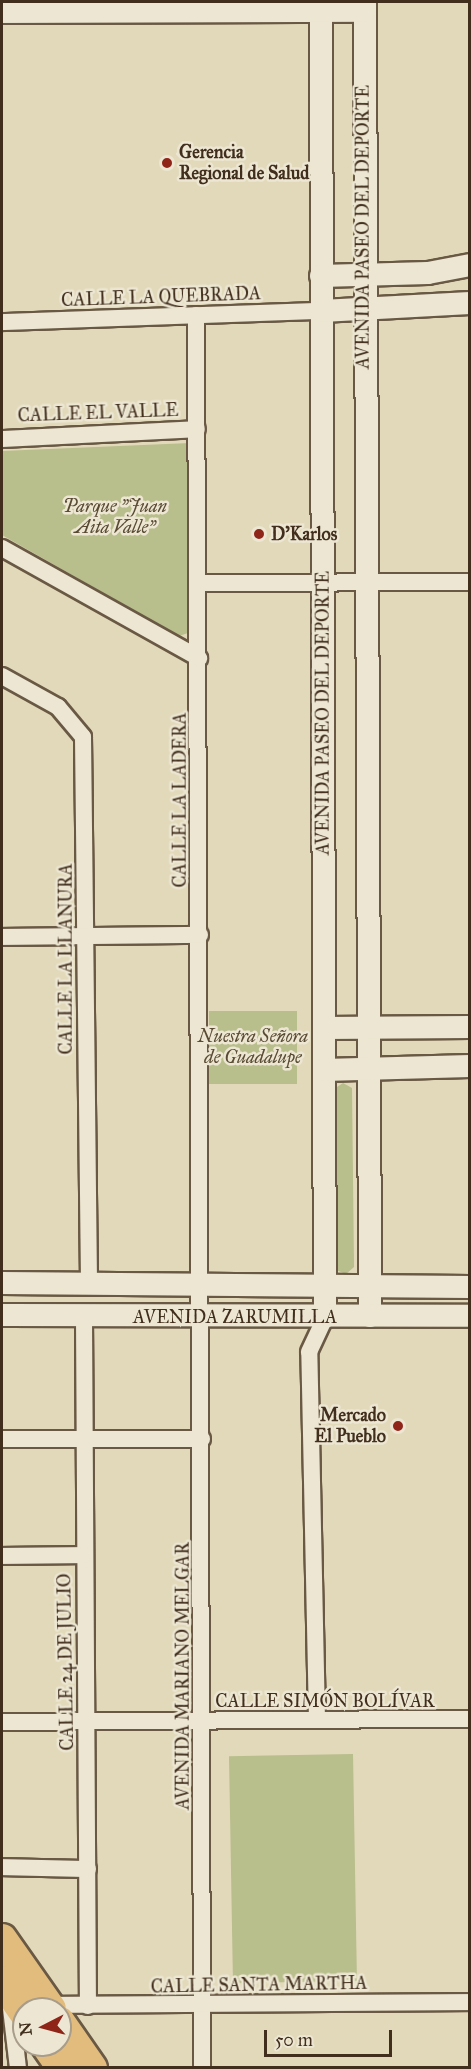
<!DOCTYPE html>
<html>
<head>
<meta charset="utf-8">
<style>
  body { margin:0 }
  #map { position:relative; width:471px; height:2069px; overflow:hidden; background:#e2d9ba; font-family:"IM FELL Great Primer",serif }
  div>[style] { position:absolute }
  .green>* { inset:0; background:#b8be8c; transform-origin:0 0 }
  .roads { filter:drop-shadow(2px 0 #695944) drop-shadow(-2px 0 #695944) drop-shadow(0 2px #695944) drop-shadow(0 -2px #695944) }
  .street>* { height:16px; margin:-8px; padding:0 8px; transform-origin:8px; border-radius:8px; background:#ece6d2 }
  .secondary>* { height:22px; margin:-11px; padding:0 11px; transform-origin:11px; border-radius:11px; background:#ece6d2 }
  .highway>* { height:30px; margin:-15px; padding:0 15px; transform-origin:15px; border-radius:15px; background:#e1bc7d }
  .dots>* { width:16px; height:16px; translate:-50% -50%; box-sizing:border-box; border:3px solid #ece6d2; border-radius:50% }
  span { translate:-50% -50%; white-space:nowrap; text-align:center; line-height:1.15; -webkit-text-stroke:5px #ece6d2; paint-order:stroke }
  .poi-label { font-size:18px; color:#412e1d; font-weight:700 }
  .left { translate:0 -50%; text-align:left }
  .right { translate:-100% -50%; text-align:right }
  .street-label { font-size:18px; color:#412e1d }
  .park-label { font-size:18px; color:#594b33; font-style:italic }
  .frame { position:absolute; inset:0; border:3px solid #412e1d; pointer-events:none }
  .north { position:absolute; left:12px; top:1997px; width:60px; height:60px; box-sizing:border-box; background:#ece6d2; border:2px solid #a89c8a; border-radius:50%; rotate:264deg; font-size:16px; font-weight:700; line-height:24px; text-align:center; color:#412e1d }
  .north::after { content:''; display:block; margin:auto; width:21px; height:27px; background:#8f2418; clip-path:polygon(50% 0,100% 100%,50% 72%,0 100%) }
  .scale { position:absolute; left:264px; top:2030px; width:128px; height:27px; box-sizing:border-box; border:3px solid #412e1d; border-top:0; padding-left:8px; font-size:18px; line-height:21px; white-space:nowrap; color:#412e1d; -webkit-text-stroke:4px #ece6d2; paint-order:stroke }
</style>
</head>
<body>
<div id="map">
  <div class="green">
    <i style="clip-path:polygon(190px 443px,188px 633px,179px 636px,2px 535px,2px 451px)"></i>
    <i style="left:209px;top:1011px;width:88px;height:73px"></i>
    <i style="clip-path:polygon(343px 1083px,352px 1088px,354px 1267px,346px 1274px,336px 1270px,337px 1087px)"></i>
    <i style="left:353px;top:1754px;width:227px;height:124px;rotate:89deg"></i>
  </div>
  <div class="roads">
    <div class="street">
      <i style="left:196px;top:315px;width:1753px;rotate:89.8deg"></i>
      <i style="left:2px;top:322px;width:320px;rotate:-2deg"></i>
      <i style="left:2px;top:439px;width:195px;rotate:-2.9deg"></i>
      <i style="left:2px;top:548px;width:226px;rotate:29.2deg"></i>
      <i style="left:198px;top:583px;width:272px;rotate:-0.2deg"></i>
      <i style="left:2px;top:676px;width:64px;rotate:29deg"></i>
      <i style="left:58px;top:707px;width:39px;rotate:50deg"></i>
      <i style="left:83px;top:737px;width:547px;rotate:89.37deg"></i>
      <i style="left:2px;top:937px;width:198px;rotate:-0.6deg"></i>
      <i style="left:84px;top:1318px;width:688px;rotate:89.67deg"></i>
      <i style="left:2px;top:1439px;width:200px"></i>
      <i style="left:2px;top:1556px;width:81px;rotate:-0.7deg"></i>
      <i style="left:317px;top:1720px;width:368px;rotate:-91.2deg"></i>
      <i style="left:309px;top:1352px;width:38px;rotate:-65deg"></i>
      <i style="left:2px;top:1722px;width:468px;rotate:-0.4deg"></i>
      <i style="left:2px;top:1867px;width:86px;rotate:1.3deg"></i>
      <i style="left:10px;top:2000px;width:68px;rotate:83.3deg"></i>
      <i style="left:48px;top:2005px;width:422px;rotate:-0.4deg"></i>
    </div>
    <div class="secondary">
      <i style="left:321px;top:2px;width:1315px;rotate:89.83deg"></i>
      <i style="left:365px;top:2px;width:1314px;rotate:89.78deg"></i>
      <i style="left:2px;top:12px;width:363px;rotate:-0.2deg"></i>
      <i style="left:321px;top:276px;width:107px;rotate:-1.6deg"></i>
      <i style="left:428px;top:273px;width:43px;rotate:-10.8deg"></i>
      <i style="left:322px;top:311px;width:148px;rotate:-3.1deg"></i>
      <i style="left:324px;top:1028px;width:146px;rotate:-0.4deg"></i>
      <i style="left:324px;top:1070px;width:146px;rotate:-1.6deg"></i>
      <i style="left:2px;top:1283px;width:468px;rotate:0.5deg"></i>
      <i style="left:2px;top:1315px;width:468px;rotate:0.1deg"></i>
    </div>
    <div class="highway">
      <i style="left:2px;top:1939px;width:85px;rotate:55deg"></i>
      <i style="left:2px;top:1981px;width:39px;rotate:55deg"></i>
      <i style="left:60px;top:2022px;width:56px;rotate:55.2deg"></i>
      <i style="left:46px;top:2045px;width:28px;rotate:55deg"></i>
    </div>
  </div>
  <div class="dots">
    <i style="left:167px;top:163px;background:#8f2418"></i>
    <i style="left:259px;top:534px;background:#8f2418"></i>
    <i style="left:398px;top:1426px;background:#8f2418"></i>
  </div>
  <div class="poi-label">
    <span class="left" style="left:179px;top:163px">Gerencia<br>Regional de Salud</span>
    <span class="left" style="left:271px;top:534px">D'Karlos</span>
    <span class="right" style="left:386px;top:1426px">Mercado<br>El Pueblo</span>
  </div>
  <div class="street-label">
    <span style="left:363px;top:227px;rotate:-90deg">AVENIDA PASEO DEL DEPORTE</span>
    <span style="left:161px;top:297px;rotate:-2deg">CALLE LA QUEBRADA</span>
    <span style="left:98px;top:413px;rotate:-2deg">CALLE EL VALLE</span>
    <span style="left:323px;top:713px;rotate:-90deg">AVENIDA PASEO DEL DEPORTE</span>
    <span style="left:180px;top:800px;rotate:-90deg">CALLE LA LADERA</span>
    <span style="left:66px;top:959px;rotate:-90deg">CALLE LA LLANURA</span>
    <span style="left:235px;top:1317px">AVENIDA ZARUMILLA</span>
    <span style="left:66px;top:1662px;rotate:-91deg">CALLE 24 DE JULIO</span>
    <span style="left:183px;top:1676px;rotate:-90deg">AVENIDA MARIANO MELGAR</span>
    <span style="left:325px;top:1701px">CALLE SIMÓN BOLÍVAR</span>
    <span style="left:259px;top:1985px;rotate:-1deg">CALLE SANTA MARTHA</span>
  </div>
  <div class="park-label">
    <span style="left:115px;top:517px">Parque "Juan<br>Aita Valle"</span>
    <span style="left:253px;top:1047px">Nuestra Señora<br>de Guadalupe</span>
  </div>
  <div class="frame"></div>
  <div class="north">N</div>
  <div class="scale">50 m</div>
</div>
</body>
</html>
